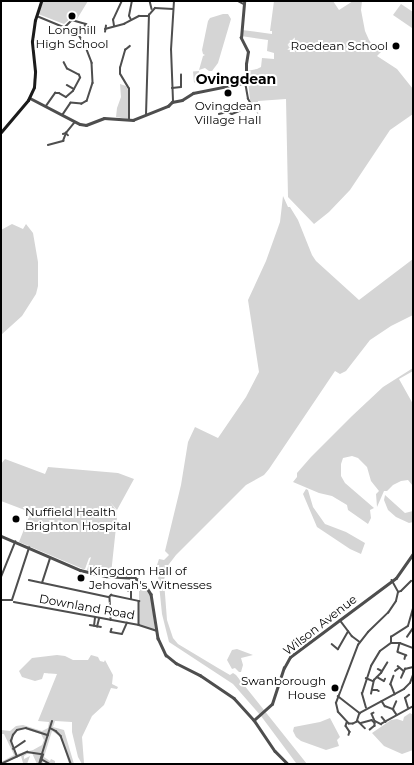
<!DOCTYPE html>
<html>
<head>
<meta charset="utf-8">
<style>
  body { margin:0 }
  #map { position:relative; width:414px; height:765px; overflow:hidden; background:#fff; font-family:Montserrat,sans-serif }
  div>[style] { position:absolute }
  .green>* { inset:0; background:#d5d5d5; transform-origin:0 0 }
  .minor>* { height:1.5px; margin:-0.75px; padding:0 0.75px; transform-origin:0.75px; border-radius:0.75px; background:#4e4e4e }
  .tertiary>* { height:2.5px; margin:-1.25px; padding:0 1.25px; transform-origin:1.25px; border-radius:1.25px; background:#4e4e4e }
  .secondary>* { height:3px; margin:-1.5px; padding:0 1.5px; transform-origin:1.5px; border-radius:1.5px; background:#1b1b1b }
  .dots>* { width:11px; height:11px; translate:-50% -50%; box-sizing:border-box; border:2px solid #fff; border-radius:50% }
  span { translate:-50% -50%; white-space:nowrap; text-align:center; line-height:1.15; -webkit-text-stroke:4px #fff; paint-order:stroke }
  .poi-label { font-size:12px; color:#000 }
  .right { translate:-100% -50%; text-align:right }
  .left { translate:0 -50%; text-align:left }
  .street-label { font-size:12px; color:#000 }
  .quarter-label { font-size:14px; color:#000; font-weight:700 }
  .frame { position:absolute; inset:0; border:2px solid #000; pointer-events:none }
</style>
</head>
<body>
<div id="map">
  <div class="green">
    <i style="clip-path:polygon(43px 1px,88px 1px,77px 19px,71px 18px,64px 24px,38px 14px)"></i>
    <i style="clip-path:polygon(274px 1px,333px 1px,339px 10px,353px 1px,362px 1px,361px 10px,365px 31px,369px 40px,372px 44px,385px 48px,377px 56px,397px 69px,413px 89px,413px 114px,390px 130px,350px 190px,329px 212px,314px 224px,288px 197px,286px 99px,258px 101px,257px 107px,259px 117px,250px 100px,247px 71px,257px 69px,261px 67px,262px 58px,274px 59px,274px 53px,267px 51px,268px 40px,241px 36px,242px 30px,272px 34px,272px 31px,270px 31px)"></i>
    <i style="clip-path:polygon(401px 4px,413px 12px,412px 28px,393px 15px)"></i>
    <i style="clip-path:polygon(223px 14px,228px 14px,231px 19px,218px 63px,212px 71px,209px 71px,205px 68px,199px 70px,203px 56px,205px 55px,203px 54px,202px 50px,208px 21px,210px 18px)"></i>
    <i style="left:199px;top:71px;width:11px;height:6px;rotate:85deg"></i>
    <i style="clip-path:polygon(120px 84px,126px 86px,128px 90px,128px 119px,116px 117px,117px 108px,121px 97px)"></i>
    <i style="clip-path:polygon(283px 196px,288px 207px,290px 207px,298px 220px,312px 255px,316px 261px,359px 300px,413px 259px,413px 315px,391px 326px,370px 340px,346px 371px,340px 374px,335px 371px,269px 469px,264px 475px,246px 485px,176px 555px,166px 568px,164px 581px,167px 620px,173px 638px,178px 644px,218px 668px,230px 675px,233px 673px,236px 675px,307px 764px,296px 763px,261px 716px,233px 684px,169px 642px,162px 614px,157px 565px,159px 559px,164px 560px,169px 555px,165px 551px,181px 485px,188px 442px,195px 427px,218px 438px,246px 397px,259px 372px,248px 300px,266px 261px,280px 222px)"></i>
    <i style="clip-path:polygon(12px 224px,23px 229px,26px 224px,33px 233px,38px 262px,38px 286px,36px 294px,22px 316px,1px 335px,1px 230px)"></i>
    <i style="clip-path:polygon(413px 368px,413px 371px,399px 379px,413px 404px,413px 486px,408px 480px,401px 481px,393px 485px,387px 491px,384px 491px,377px 507px,376px 494px,379px 491px,371px 481px,367px 467px,358px 458px,352px 456px,343px 458px,341px 464px,341px 476px,345px 483px,374px 508px,370px 510px,371px 518px,368px 524px,348px 510px,347px 505px,332px 496px,319px 493px,293px 482px,297px 477px,297px 473px,311px 457px,352px 416px,383px 387px)"></i>
    <i style="clip-path:polygon(5px 459px,45px 474px,48px 467px,118px 473px,134px 479px,117px 510px,110px 502px,116px 510px,117px 518px,111px 574px,87px 570px,91px 557px,89px 558px,85px 569px,83px 569px,19px 542px,34px 504px,30px 512px,1px 501px,1px 464px)"></i>
    <i style="clip-path:polygon(306px 489px,308px 490px,313px 507px,325px 524px,346px 532px,365px 543px,361px 554px,350px 549px,317px 527px,303px 494px)"></i>
    <i style="clip-path:polygon(385px 495px,405px 513px,413px 511px,413px 522px,409px 523px,396px 517px,388px 510px,384px 500px)"></i>
    <i style="clip-path:polygon(139px 581px,147px 587px,151px 597px,155px 631px,139px 625px)"></i>
    <i style="clip-path:polygon(237px 649px,253px 655px,241px 658px,243px 665px,241px 672px,239px 672px,235px 668px,232px 669px,227px 660px,232px 650px)"></i>
    <i style="clip-path:polygon(evenodd,57px 655px,65px 656px,73px 660px,88px 660px,91px 655px,98px 657px,100px 661px,104px 662px,105px 660px,113px 675px,112px 684px,118px 687px,117px 689px,111px 688px,104px 705px,92px 716px,82px 737px,84px 763px,82px 764px,78px 757px,72px 732px,72px 722px,55px 721px,53px 727px,64px 730px,74px 764px,69px 764px,61px 737px,52px 731px,44px 757px,50px 761px,51px 759px,55px 761px,55px 764px,49px 764px,44px 761px,42px 764px,37px 764px,32px 753px,27px 754px,24px 756px,24px 759px,30px 756px,27px 764px,22px 764px,23px 763px,21px 756px,1px 764px,1px 762px,14px 755px,4px 734px,1px 734px,1px 730px,10px 731px,16px 726px,23px 725px,42px 731px,48px 728px,49px 722px,38px 721px,57px 674px,44px 673px,42px 679px,35px 681px,22px 677px,19px 671px,32px 658px,57px 655px,25px 729px,41px 734px,44px 740px,42px 745px,33px 750px,17px 754px,12px 744px,13px 737px,18px 730px,25px 729px)"></i>
    <i style="clip-path:polygon(410px 713px,413px 715px,413px 750px,402px 754px,384px 746px,372px 733px,391px 720px,397px 719px,403px 721px,404px 717px)"></i>
    <i style="clip-path:polygon(330px 718px,340px 737px,337px 740px,339px 746px,326px 750px,301px 741px,296px 737px,293px 731px,294px 727px,320px 722px)"></i>
  </div>
  <div class="minor">
    <i style="left:150px;top:1px;width:8px;rotate:76deg"></i>
    <i style="left:238px;top:1px;width:7px;rotate:27deg"></i>
    <i style="left:37px;top:16px;width:44px;rotate:22.5deg"></i>
    <i style="left:78px;top:33px;width:16px;rotate:60deg"></i>
    <i style="left:86px;top:47px;width:17px;rotate:69deg"></i>
    <i style="left:92px;top:63px;width:20px;rotate:87deg"></i>
    <i style="left:93px;top:83px;width:19px;rotate:108deg"></i>
    <i style="left:87px;top:101px;width:6px;rotate:149deg"></i>
    <i style="left:82px;top:104px;width:11px;rotate:-175deg"></i>
    <i style="left:71px;top:103px;width:14px;rotate:124deg"></i>
    <i style="left:131px;top:20px;width:4px;rotate:-117deg"></i>
    <i style="left:129px;top:16px;width:15px;rotate:-79deg"></i>
    <i style="left:114px;top:26px;width:6px;rotate:-99deg"></i>
    <i style="left:113px;top:20px;width:21px;rotate:-65deg"></i>
    <i style="left:65px;top:27px;width:10px;rotate:-45deg"></i>
    <i style="left:72px;top:20px;width:15px;rotate:16deg"></i>
    <i style="left:86px;top:24px;width:6px;rotate:108deg"></i>
    <i style="left:84px;top:30px;width:7px;rotate:153deg"></i>
    <i style="left:105px;top:29px;width:20px;rotate:-15deg"></i>
    <i style="left:124px;top:24px;width:17px;rotate:-28deg"></i>
    <i style="left:139px;top:16px;width:9px"></i>
    <i style="left:105px;top:32px;width:6px;rotate:-81deg"></i>
    <i style="left:67px;top:85px;width:8px;rotate:30deg"></i>
    <i style="left:172px;top:88px;width:9px;rotate:-6deg"></i>
    <i style="left:181px;top:87px;width:12px;rotate:-90deg"></i>
    <i style="left:173px;top:101px;width:51px;rotate:-92.2deg"></i>
    <i style="left:171px;top:50px;width:49px;rotate:-86.5deg"></i>
    <i style="left:46px;top:106px;width:16px;rotate:-55deg"></i>
    <i style="left:55px;top:93px;width:4px"></i>
    <i style="left:59px;top:93px;width:8px;rotate:30deg"></i>
    <i style="left:66px;top:97px;width:9px;rotate:-41deg"></i>
    <i style="left:73px;top:91px;width:15px;rotate:-62deg"></i>
    <i style="left:80px;top:78px;width:3px;rotate:-108deg"></i>
    <i style="left:79px;top:75px;width:13px;rotate:-153deg"></i>
    <i style="left:67px;top:69px;width:7px;rotate:-117deg"></i>
    <i style="left:219px;top:114px;width:9px;rotate:-13deg"></i>
    <i style="left:228px;top:112px;width:4px;rotate:27deg"></i>
    <i style="left:232px;top:114px;width:22px;rotate:-22deg"></i>
    <i style="left:252px;top:106px;width:8px;rotate:-120deg"></i>
    <i style="left:248px;top:99px;width:17px;rotate:-100deg"></i>
    <i style="left:146px;top:115px;width:100px;rotate:-88.3deg"></i>
    <i style="left:149px;top:15px;width:9px;rotate:-49deg"></i>
    <i style="left:155px;top:8px;width:18px;rotate:3deg"></i>
    <i style="left:129px;top:119px;width:30px;rotate:-90deg"></i>
    <i style="left:129px;top:89px;width:17px;rotate:-121deg"></i>
    <i style="left:120px;top:74px;width:6px;rotate:-90deg"></i>
    <i style="left:120px;top:68px;width:19px;rotate:-74deg"></i>
    <i style="left:125px;top:50px;width:6px;rotate:-39deg"></i>
    <i style="left:63px;top:134px;width:3px;rotate:-18deg"></i>
    <i style="left:66px;top:133px;width:3px;rotate:45deg"></i>
    <i style="left:48px;top:145px;width:16px;rotate:-15deg"></i>
    <i style="left:63px;top:141px;width:9px;rotate:-69deg"></i>
    <i style="left:66px;top:133px;width:14px;rotate:-51deg"></i>
    <i style="left:1px;top:577px;width:38px;rotate:-68deg"></i>
    <i style="left:29px;top:580px;width:82px;rotate:12deg"></i>
    <i style="left:109px;top:597px;width:3px;rotate:-45deg"></i>
    <i style="left:111px;top:595px;width:29px;rotate:12deg"></i>
    <i style="left:139px;top:601px;width:24px;rotate:90deg"></i>
    <i style="left:42px;top:583px;width:26px;rotate:-72deg"></i>
    <i style="left:128px;top:591px;width:2px;rotate:-90deg"></i>
    <i style="left:398px;top:592px;width:3px;rotate:-18deg"></i>
    <i style="left:401px;top:591px;width:14px;rotate:-45deg"></i>
    <i style="left:110px;top:598px;width:22px;rotate:87deg"></i>
    <i style="left:131px;top:599px;width:11px;rotate:-90deg"></i>
    <i style="left:1px;top:600px;width:11px"></i>
    <i style="left:12px;top:600px;width:55px;rotate:-71.9deg"></i>
    <i style="left:14px;top:602px;width:127px;rotate:10.4deg"></i>
    <i style="left:139px;top:625px;width:19px;rotate:18deg"></i>
    <i style="left:340px;top:620px;width:20px;rotate:53deg"></i>
    <i style="left:352px;top:636px;width:10px;rotate:37deg"></i>
    <i style="left:90px;top:625px;width:11px;rotate:10deg"></i>
    <i style="left:94px;top:626px;width:8px;rotate:-83deg"></i>
    <i style="left:97px;top:627px;width:8px;rotate:-76deg"></i>
    <i style="left:112px;top:629px;width:3px;rotate:108deg"></i>
    <i style="left:111px;top:632px;width:11px;rotate:10deg"></i>
    <i style="left:122px;top:634px;width:12px;rotate:-66deg"></i>
    <i style="left:407px;top:637px;width:11px;rotate:-56deg"></i>
    <i style="left:391px;top:643px;width:9px"></i>
    <i style="left:400px;top:643px;width:14px;rotate:21deg"></i>
    <i style="left:400px;top:643px;width:9px;rotate:103deg"></i>
    <i style="left:398px;top:652px;width:9px;rotate:21deg"></i>
    <i style="left:406px;top:655px;width:4px;rotate:104deg"></i>
    <i style="left:332px;top:644px;width:8px;rotate:40deg"></i>
    <i style="left:338px;top:649px;width:20px;rotate:-60deg"></i>
    <i style="left:398px;top:666px;width:8px;rotate:40deg"></i>
    <i style="left:378px;top:669px;width:4px;rotate:27deg"></i>
    <i style="left:395px;top:671px;width:5px;rotate:-37deg"></i>
    <i style="left:394px;top:676px;width:9px;rotate:111deg"></i>
    <i style="left:391px;top:684px;width:11px;rotate:68deg"></i>
    <i style="left:377px;top:677px;width:8px;rotate:30deg"></i>
    <i style="left:384px;top:681px;width:2px;rotate:-63deg"></i>
    <i style="left:366px;top:678px;width:8px;rotate:23deg"></i>
    <i style="left:401px;top:678px;width:10px;rotate:-66deg"></i>
    <i style="left:405px;top:669px;width:8px;rotate:-14deg"></i>
    <i style="left:372px;top:690px;width:5px"></i>
    <i style="left:377px;top:690px;width:2px;rotate:27deg"></i>
    <i style="left:371px;top:694px;width:14px;rotate:-78deg"></i>
    <i style="left:374px;top:680px;width:10px;rotate:-45deg"></i>
    <i style="left:381px;top:673px;width:12px;rotate:-59deg"></i>
    <i style="left:338px;top:696px;width:28px;rotate:38deg"></i>
    <i style="left:382px;top:701px;width:6px;rotate:59deg"></i>
    <i style="left:385px;top:706px;width:9px;rotate:21deg"></i>
    <i style="left:393px;top:709px;width:7px;rotate:56deg"></i>
    <i style="left:366px;top:708px;width:15px;rotate:-106deg"></i>
    <i style="left:362px;top:694px;width:29px;rotate:-72deg"></i>
    <i style="left:371px;top:666px;width:17px;rotate:-59deg"></i>
    <i style="left:380px;top:651px;width:14px;rotate:-36deg"></i>
    <i style="left:391px;top:643px;width:6px;rotate:-90deg"></i>
    <i style="left:391px;top:637px;width:20px;rotate:-33deg"></i>
    <i style="left:408px;top:626px;width:19px;rotate:-74deg"></i>
    <i style="left:408px;top:708px;width:10px;rotate:-107deg"></i>
    <i style="left:405px;top:698px;width:5px;rotate:-37deg"></i>
    <i style="left:393px;top:709px;width:8px;rotate:-67deg"></i>
    <i style="left:360px;top:713px;width:9px;rotate:108deg"></i>
    <i style="left:357px;top:722px;width:4px;rotate:153deg"></i>
    <i style="left:353px;top:724px;width:4px;rotate:180deg"></i>
    <i style="left:349px;top:724px;width:16px;rotate:-133deg"></i>
    <i style="left:338px;top:712px;width:9px;rotate:-103deg"></i>
    <i style="left:336px;top:703px;width:62px;rotate:-69.2deg"></i>
    <i style="left:358px;top:645px;width:16px;rotate:-52deg"></i>
    <i style="left:368px;top:632px;width:28px;rotate:-44deg"></i>
    <i style="left:388px;top:613px;width:14px;rotate:-56deg"></i>
    <i style="left:396px;top:601px;width:9px;rotate:-77deg"></i>
    <i style="left:398px;top:592px;width:13px;rotate:-119deg"></i>
    <i style="left:360px;top:713px;width:50px;rotate:-28.6deg"></i>
    <i style="left:404px;top:689px;width:8px;rotate:-45deg"></i>
    <i style="left:410px;top:683px;width:9px;rotate:-69deg"></i>
    <i style="left:374px;top:713px;width:2px;rotate:153deg"></i>
    <i style="left:372px;top:714px;width:8px;rotate:67deg"></i>
    <i style="left:375px;top:721px;width:7px;rotate:27deg"></i>
    <i style="left:381px;top:724px;width:37px;rotate:-29deg"></i>
    <i style="left:382px;top:717px;width:6px;rotate:51deg"></i>
    <i style="left:358px;top:721px;width:10px;rotate:45deg"></i>
    <i style="left:347px;top:723px;width:3px;rotate:108deg"></i>
    <i style="left:346px;top:726px;width:7px;rotate:56deg"></i>
    <i style="left:350px;top:732px;width:3px;rotate:108deg"></i>
    <i style="left:361px;top:723px;width:11px;rotate:-15deg"></i>
    <i style="left:372px;top:720px;width:4px;rotate:45deg"></i>
    <i style="left:375px;top:723px;width:3px;rotate:90deg"></i>
    <i style="left:375px;top:726px;width:6px;rotate:141deg"></i>
    <i style="left:50px;top:728px;width:7px;rotate:27deg"></i>
    <i style="left:56px;top:731px;width:7px;rotate:45deg"></i>
    <i style="left:61px;top:736px;width:30px;rotate:70deg"></i>
    <i style="left:13px;top:749px;width:14px;rotate:-34deg"></i>
    <i style="left:17px;top:757px;width:17px;rotate:-111deg"></i>
    <i style="left:11px;top:741px;width:6px;rotate:-72deg"></i>
    <i style="left:13px;top:735px;width:6px;rotate:-51deg"></i>
    <i style="left:17px;top:730px;width:9px;rotate:-13deg"></i>
    <i style="left:26px;top:728px;width:23px;rotate:18deg"></i>
    <i style="left:41px;top:759px;width:10px;rotate:29deg"></i>
    <i style="left:1px;top:764px;width:29px;rotate:-25deg"></i>
    <i style="left:27px;top:752px;width:15px;rotate:8deg"></i>
    <i style="left:42px;top:754px;width:34px;rotate:-73deg"></i>
  </div>
  <div class="tertiary">
    <i style="left:30px;top:98px;width:56px;rotate:27.5deg"></i>
    <i style="left:80px;top:124px;width:6px;rotate:9deg"></i>
    <i style="left:86px;top:125px;width:19px;rotate:-21deg"></i>
    <i style="left:104px;top:118px;width:29px;rotate:4deg"></i>
    <i style="left:133px;top:120px;width:38px;rotate:-22deg"></i>
    <i style="left:168px;top:106px;width:6px;rotate:-45deg"></i>
    <i style="left:172px;top:102px;width:10px;rotate:-11deg"></i>
    <i style="left:182px;top:100px;width:13px;rotate:-32deg"></i>
    <i style="left:193px;top:93px;width:51px;rotate:-11.3deg"></i>
    <i style="left:243px;top:83px;width:5px;rotate:-53deg"></i>
    <i style="left:246px;top:79px;width:15px;rotate:-90deg"></i>
    <i style="left:246px;top:64px;width:12px;rotate:-81deg"></i>
    <i style="left:248px;top:52px;width:16px;rotate:-117deg"></i>
    <i style="left:241px;top:38px;width:37px;rotate:-85deg"></i>
    <i style="left:1px;top:536px;width:86px;rotate:23.3deg"></i>
    <i style="left:80px;top:570px;width:27px;rotate:13deg"></i>
    <i style="left:106px;top:576px;width:29px;rotate:4deg"></i>
    <i style="left:135px;top:578px;width:10px;rotate:29deg"></i>
    <i style="left:144px;top:583px;width:13px;rotate:58deg"></i>
    <i style="left:151px;top:594px;width:45px;rotate:81deg"></i>
    <i style="left:158px;top:638px;width:19px;rotate:65deg"></i>
    <i style="left:166px;top:655px;width:13px;rotate:39deg"></i>
    <i style="left:176px;top:663px;width:27px;rotate:27deg"></i>
    <i style="left:200px;top:675px;width:41px;rotate:34.1deg"></i>
    <i style="left:234px;top:698px;width:30px;rotate:48deg"></i>
    <i style="left:254px;top:720px;width:37px;rotate:56deg"></i>
    <i style="left:275px;top:751px;width:18px;rotate:45deg"></i>
    <i style="left:254px;top:720px;width:24px;rotate:-42deg"></i>
    <i style="left:272px;top:704px;width:38px;rotate:-72deg"></i>
    <i style="left:284px;top:668px;width:13px;rotate:-61deg"></i>
    <i style="left:290px;top:657px;width:132px;rotate:-36.7deg"></i>
    <i style="left:396px;top:578px;width:29px;rotate:-55deg"></i>
    <i style="left:39px;top:764px;width:10px;rotate:-73deg"></i>
  </div>
  <div class="secondary">
    <i style="left:1px;top:132px;width:42px;rotate:-49.8deg"></i>
    <i style="left:28px;top:100px;width:14px;rotate:-65deg"></i>
    <i style="left:34px;top:87px;width:16px;rotate:-86deg"></i>
    <i style="left:35px;top:71px;width:30px;rotate:-96deg"></i>
    <i style="left:32px;top:41px;width:21px;rotate:-82deg"></i>
    <i style="left:35px;top:20px;width:20px;rotate:-72deg"></i>
  </div>
  <div class="dots">
    <i style="left:72px;top:16px;background:#000"></i>
    <i style="left:396px;top:46px;background:#000"></i>
    <i style="left:228px;top:93px;background:#000"></i>
    <i style="left:16px;top:519px;background:#000"></i>
    <i style="left:81px;top:578px;background:#000"></i>
    <i style="left:335px;top:688px;background:#000"></i>
  </div>
  <div class="poi-label">
    <span style="left:72px;top:37px">Longhill<br>High School</span>
    <span class="right" style="left:388px;top:46px">Roedean School</span>
    <span style="left:228px;top:113px">Ovingdean<br>Village Hall</span>
    <span class="left" style="left:25px;top:519px">Nuffield Health<br>Brighton Hospital</span>
    <span class="left" style="left:89px;top:578px">Kingdom Hall of<br>Jehovah's Witnesses</span>
    <span class="right" style="left:326px;top:688px">Swanborough<br>House</span>
  </div>
  <div class="street-label">
    <span style="left:87px;top:607px;rotate:10deg">Downland Road</span>
    <span style="left:320px;top:625px;rotate:-38deg">Wilson Avenue</span>
  </div>
  <div class="quarter-label">
    <span style="left:236px;top:79px">Ovingdean</span>
  </div>
  <div class="frame"></div>
</div>
</body>
</html>
